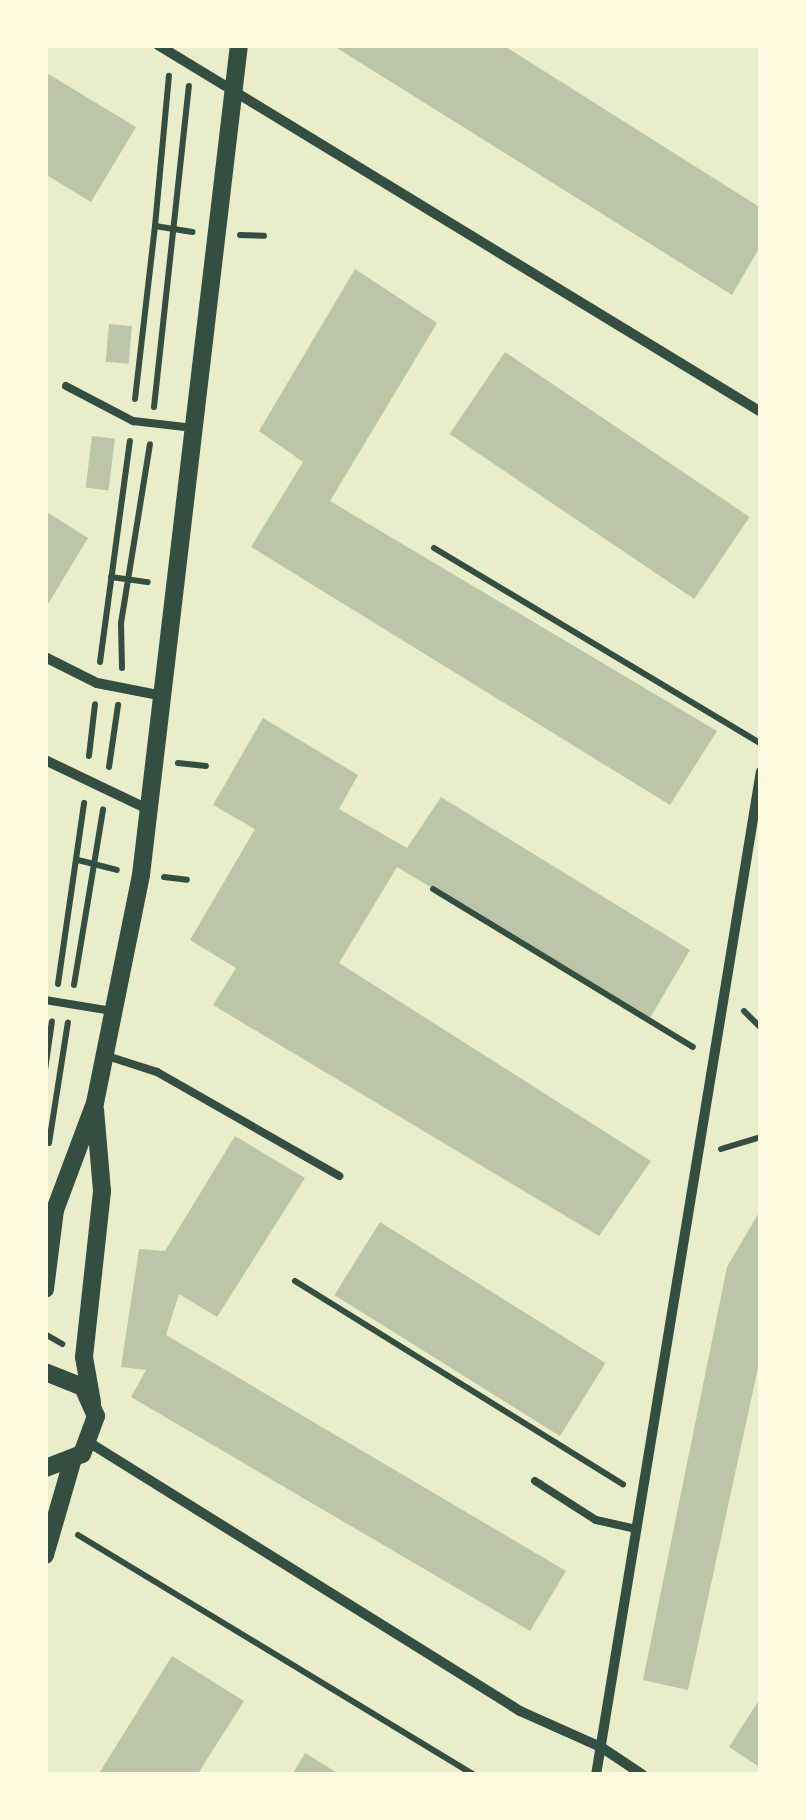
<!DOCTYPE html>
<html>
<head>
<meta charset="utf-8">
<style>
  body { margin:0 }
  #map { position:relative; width:806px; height:1820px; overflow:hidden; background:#e9edc9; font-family:"Noto Sans",sans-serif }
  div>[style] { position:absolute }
  .building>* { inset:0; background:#bcc5a7; transform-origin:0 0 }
  .path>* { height:6px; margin:-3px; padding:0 3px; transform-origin:3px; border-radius:3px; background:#344e41 }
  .service>* { height:8px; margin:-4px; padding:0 4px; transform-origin:4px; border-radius:4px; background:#344e41 }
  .minor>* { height:10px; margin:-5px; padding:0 5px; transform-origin:5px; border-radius:5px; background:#344e41 }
  .tertiary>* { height:18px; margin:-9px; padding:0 9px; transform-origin:9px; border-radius:9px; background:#344e41 }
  span { translate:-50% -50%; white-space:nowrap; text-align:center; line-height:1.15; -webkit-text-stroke:8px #fefae0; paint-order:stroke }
  .frame { position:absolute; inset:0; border:48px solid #fefae0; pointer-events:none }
</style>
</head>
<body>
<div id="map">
  <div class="building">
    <i style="clip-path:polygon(332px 45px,503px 45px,761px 208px,761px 245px,732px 295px)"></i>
    <i style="clip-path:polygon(45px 72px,136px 127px,91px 202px,45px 174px)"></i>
    <i style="clip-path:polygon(355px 269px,437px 323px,330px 501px,717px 731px,670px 805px,251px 547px,303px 462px,259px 431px)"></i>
    <i style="left:109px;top:324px;width:23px;height:38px;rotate:5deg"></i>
    <i style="left:505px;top:352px;width:295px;height:99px;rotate:34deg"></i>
    <i style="left:92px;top:436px;width:23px;height:52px;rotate:7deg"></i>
    <i style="clip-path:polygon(45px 511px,88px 538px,45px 609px)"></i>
    <i style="clip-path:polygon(263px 718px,358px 775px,339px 809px,407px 848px,441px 797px,690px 950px,650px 1018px,397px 867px,339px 963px,651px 1161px,599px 1236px,213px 1005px,236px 968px,190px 940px,255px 829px,213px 805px)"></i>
    <i style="clip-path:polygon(235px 1136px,305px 1178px,217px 1317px,179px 1294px,166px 1335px,566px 1571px,530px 1631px,131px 1397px,146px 1370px,121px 1367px,139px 1249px,165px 1251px)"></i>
    <i style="clip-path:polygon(761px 1209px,761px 1354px,688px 1690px,643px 1680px,727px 1267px)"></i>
    <i style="left:380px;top:1222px;width:266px;height:86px;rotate:32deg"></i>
    <i style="clip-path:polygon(172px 1656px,244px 1701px,197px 1775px,98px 1775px)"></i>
    <i style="clip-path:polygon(761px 1697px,761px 1768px,729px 1747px)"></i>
    <i style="clip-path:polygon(305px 1753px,341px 1775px,292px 1775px)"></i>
  </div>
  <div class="path">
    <i style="left:155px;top:226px;width:151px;rotate:-84.7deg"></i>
    <i style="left:240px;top:235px;width:24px;rotate:2deg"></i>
    <i style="left:135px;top:399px;width:174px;rotate:-83.4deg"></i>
    <i style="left:155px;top:226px;width:38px;rotate:9deg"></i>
    <i style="left:154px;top:407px;width:323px;rotate:-83.8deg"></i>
    <i style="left:434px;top:548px;width:381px;rotate:30.9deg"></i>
    <i style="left:111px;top:577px;width:37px;rotate:8deg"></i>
    <i style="left:100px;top:662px;width:223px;rotate:-82.3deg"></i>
    <i style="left:122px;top:668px;width:45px;rotate:-91.3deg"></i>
    <i style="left:121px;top:623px;width:181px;rotate:-80.8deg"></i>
    <i style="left:89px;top:756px;width:52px;rotate:-83.4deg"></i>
    <i style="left:178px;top:763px;width:28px;rotate:6deg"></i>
    <i style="left:109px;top:767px;width:63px;rotate:-81.7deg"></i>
    <i style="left:78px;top:860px;width:40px;rotate:14.4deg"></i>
    <i style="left:164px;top:877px;width:23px;rotate:7deg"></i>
    <i style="left:433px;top:889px;width:304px;rotate:31.3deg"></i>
    <i style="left:58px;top:984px;width:183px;rotate:-81.8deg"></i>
    <i style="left:74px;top:985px;width:178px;rotate:-80.6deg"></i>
    <i style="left:744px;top:1011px;width:24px;rotate:45deg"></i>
    <i style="left:45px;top:1070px;width:49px;rotate:-81.9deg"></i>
    <i style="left:49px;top:1143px;width:122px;rotate:-81.1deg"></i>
    <i style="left:721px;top:1149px;width:42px;rotate:-16.7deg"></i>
    <i style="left:295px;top:1281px;width:386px;rotate:31.8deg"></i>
    <i style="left:45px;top:1334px;width:20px;rotate:30deg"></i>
    <i style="left:78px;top:1535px;width:464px;rotate:31.2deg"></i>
  </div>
  <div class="service">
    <i style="left:66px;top:386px;width:76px;rotate:27.6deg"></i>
    <i style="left:133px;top:421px;width:61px;rotate:6.5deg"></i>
    <i style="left:45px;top:1000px;width:68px;rotate:9.3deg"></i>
    <i style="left:104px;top:1055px;width:56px;rotate:17.8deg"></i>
    <i style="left:157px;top:1072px;width:210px;rotate:29.7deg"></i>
    <i style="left:535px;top:1481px;width:72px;rotate:32.6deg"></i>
    <i style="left:596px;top:1520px;width:41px;rotate:12.7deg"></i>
  </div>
  <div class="minor">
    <i style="left:158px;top:45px;width:706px;rotate:31.33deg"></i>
    <i style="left:45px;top:657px;width:58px;rotate:26.6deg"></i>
    <i style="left:97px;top:683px;width:67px;rotate:11.1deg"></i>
    <i style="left:45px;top:760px;width:116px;rotate:25.5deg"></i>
    <i style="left:90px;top:1443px;width:507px;rotate:31.93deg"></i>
    <i style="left:520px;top:1711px;width:89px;rotate:24deg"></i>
    <i style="left:601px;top:1747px;width:50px;rotate:33.7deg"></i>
    <i style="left:596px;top:1775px;width:1017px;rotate:-80.67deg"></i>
  </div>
  <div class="tertiary">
    <i style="left:45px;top:1289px;width:80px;rotate:-82.8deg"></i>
    <i style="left:55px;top:1210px;width:114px;rotate:-69.5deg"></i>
    <i style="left:95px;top:1103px;width:233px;rotate:-78.6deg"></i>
    <i style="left:141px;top:875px;width:836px;rotate:-83.27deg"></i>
    <i style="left:45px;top:1372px;width:41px;rotate:21.5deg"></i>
    <i style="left:83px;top:1387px;width:32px;rotate:66deg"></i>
    <i style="left:96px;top:1416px;width:40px;rotate:110.2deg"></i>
    <i style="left:82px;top:1454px;width:40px;rotate:159deg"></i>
    <i style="left:92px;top:1402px;width:46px;rotate:-100.1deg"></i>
    <i style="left:84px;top:1357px;width:167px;rotate:-83.8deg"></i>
    <i style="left:102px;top:1191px;width:82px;rotate:-94.9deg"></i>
    <i style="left:45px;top:1555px;width:97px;rotate:-73.8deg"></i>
  </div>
  <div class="frame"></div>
</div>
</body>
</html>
